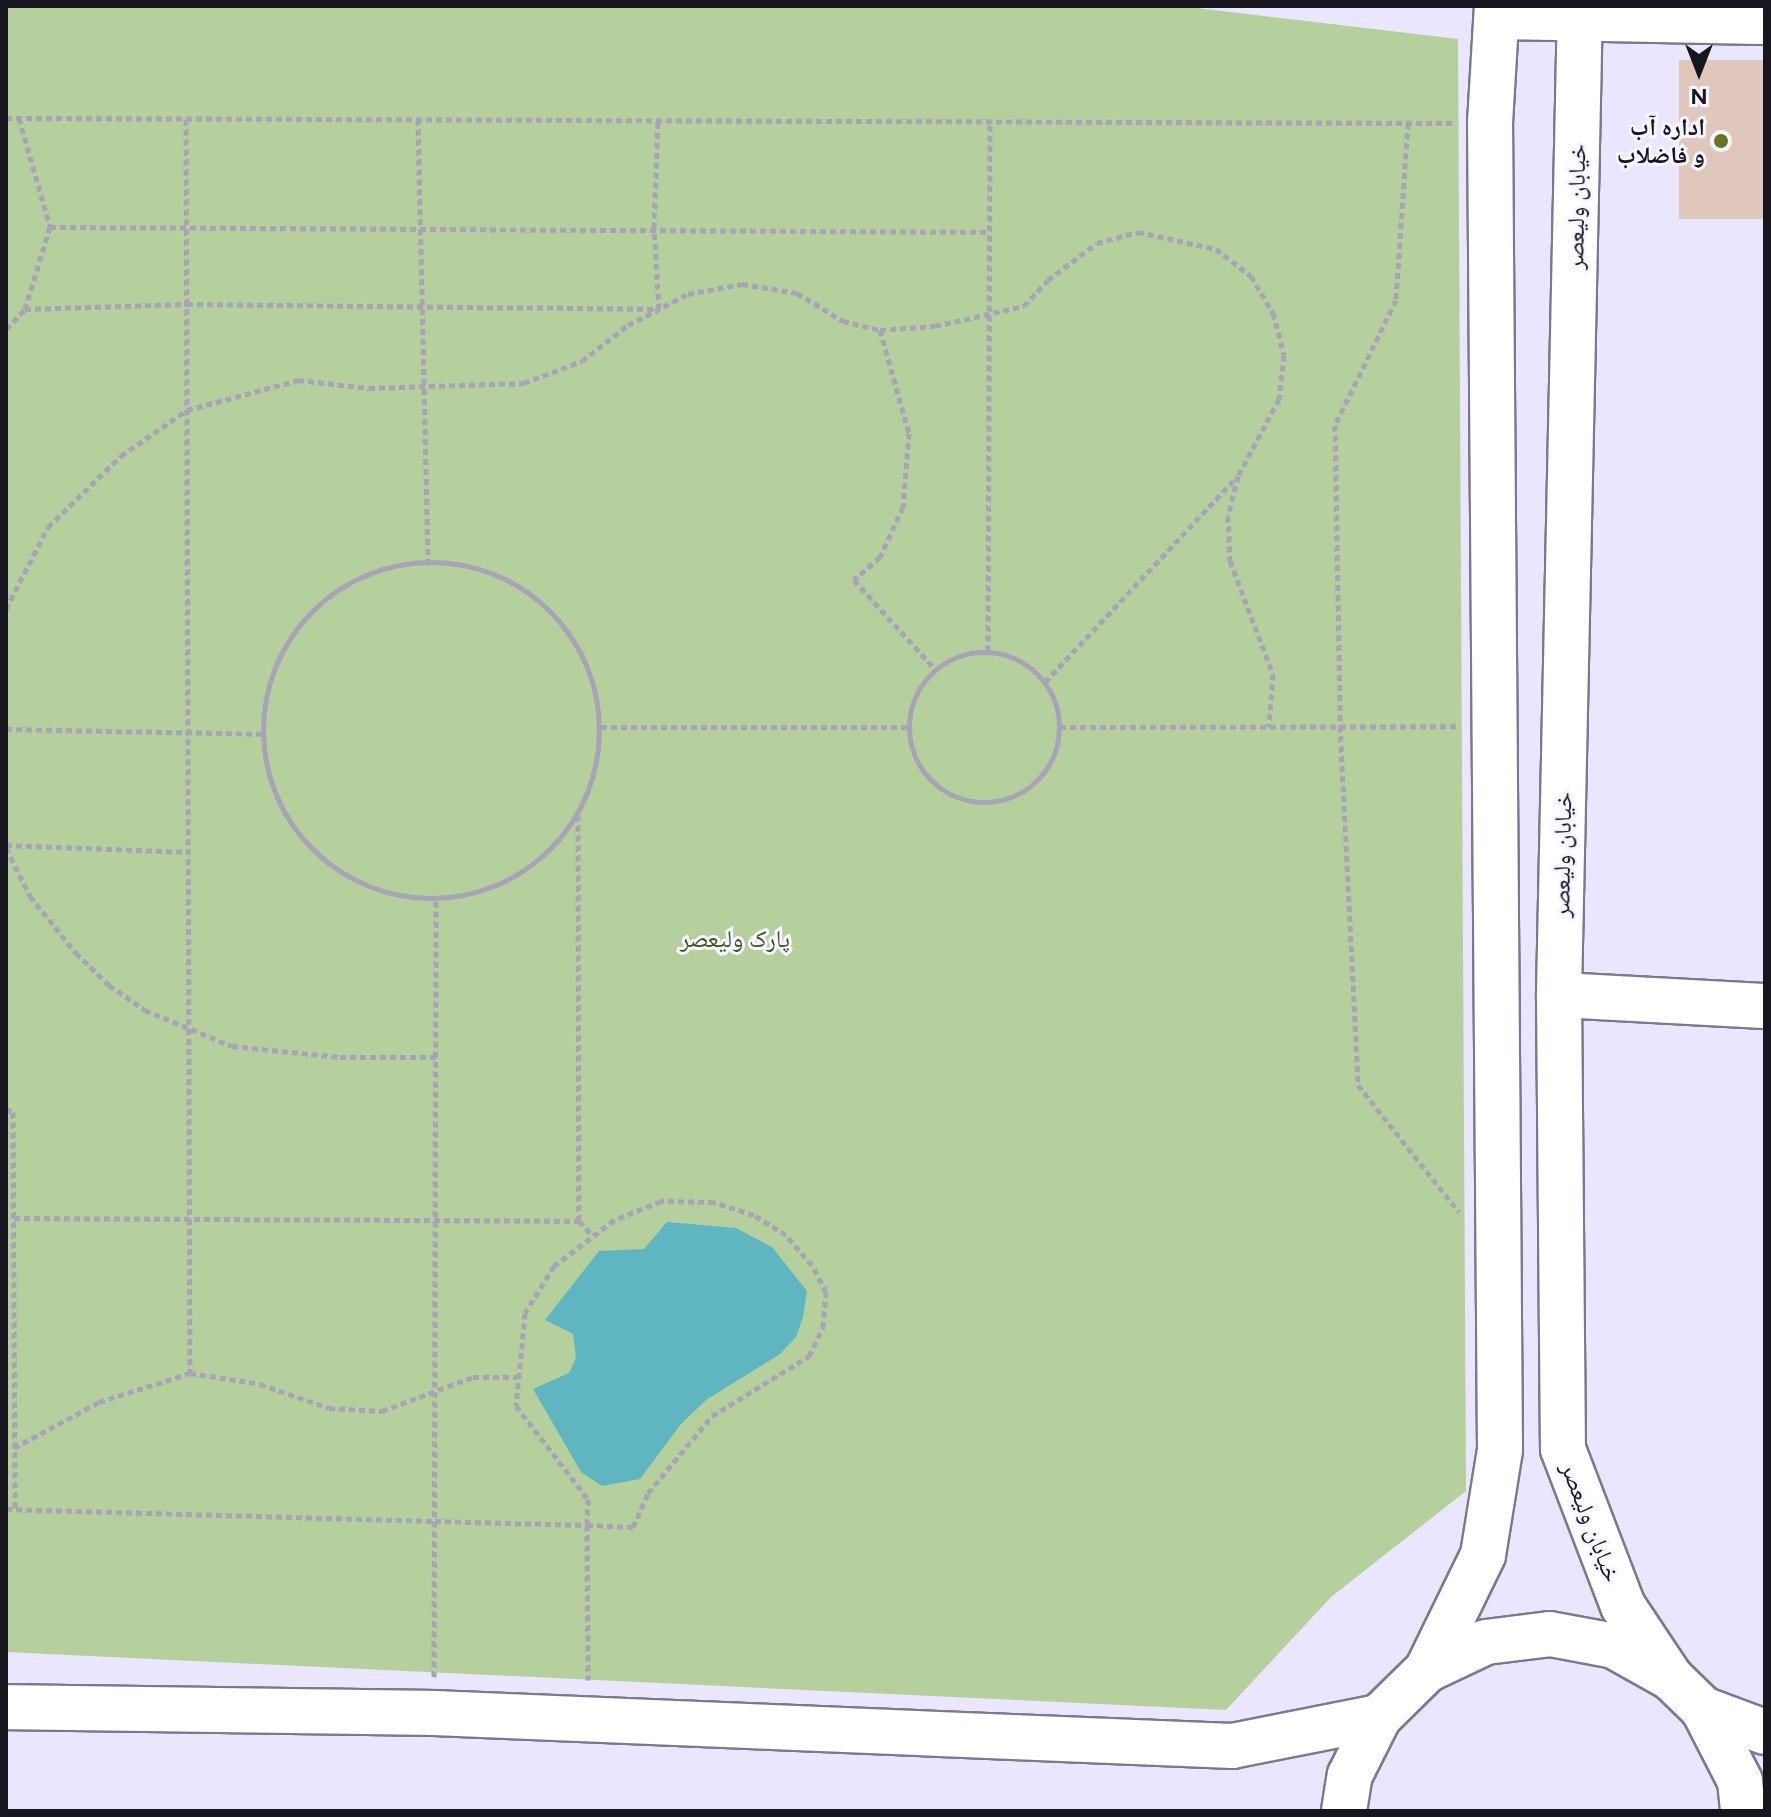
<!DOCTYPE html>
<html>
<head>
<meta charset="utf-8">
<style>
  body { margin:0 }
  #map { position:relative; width:1771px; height:1817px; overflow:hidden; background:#eae6fe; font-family:Figtree,"Noto Naskh Arabic",sans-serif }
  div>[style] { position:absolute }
  .green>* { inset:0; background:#b5cf9d }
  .water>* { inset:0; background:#5fb6c0 }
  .building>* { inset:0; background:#e0c7bb; transform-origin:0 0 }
  .path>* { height:5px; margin-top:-2.5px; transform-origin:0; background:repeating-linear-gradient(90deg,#a7a4b7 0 6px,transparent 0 10px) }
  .path>.ring { margin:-2.5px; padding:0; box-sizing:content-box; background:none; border:5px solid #a7a4b7; border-radius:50% }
  .roads { filter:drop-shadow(2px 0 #7c798e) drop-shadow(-2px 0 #7c798e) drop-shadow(0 2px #7c798e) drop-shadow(0 -2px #7c798e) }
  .minor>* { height:44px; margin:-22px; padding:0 22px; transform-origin:22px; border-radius:22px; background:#fff }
  .major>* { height:44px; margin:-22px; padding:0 22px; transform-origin:22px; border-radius:22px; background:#fff }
  .dots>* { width:22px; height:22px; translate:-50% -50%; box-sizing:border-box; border:4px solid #f7f5ff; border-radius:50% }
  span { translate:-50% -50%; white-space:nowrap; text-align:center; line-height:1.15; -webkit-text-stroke:6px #f7f5ff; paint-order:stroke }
  .poi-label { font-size:24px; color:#17161e; font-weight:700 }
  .right { translate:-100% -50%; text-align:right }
  .street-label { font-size:24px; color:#17161e }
  .park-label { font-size:24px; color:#395317 }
  .frame { position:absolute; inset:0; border:8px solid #17161e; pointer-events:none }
  .north { position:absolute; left:1659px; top:32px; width:80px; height:80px; -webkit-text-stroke:6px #f7f5ff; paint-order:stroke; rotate:180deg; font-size:22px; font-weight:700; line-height:32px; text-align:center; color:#17161e }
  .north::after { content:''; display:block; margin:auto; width:28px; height:36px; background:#17161e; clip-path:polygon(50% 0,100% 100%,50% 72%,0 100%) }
</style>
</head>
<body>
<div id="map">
  <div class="green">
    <i style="clip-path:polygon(6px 6px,1180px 6px,1458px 39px,1466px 1491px,1331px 1597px,1226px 1710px,6px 1652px)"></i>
  </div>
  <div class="water">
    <i style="clip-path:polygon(667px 1222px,736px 1228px,772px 1247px,807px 1291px,803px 1317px,796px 1337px,780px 1354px,706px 1400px,681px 1424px,640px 1479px,602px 1486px,581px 1472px,533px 1389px,569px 1373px,576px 1358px,573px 1334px,545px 1320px,599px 1251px,644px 1249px)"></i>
  </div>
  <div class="building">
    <i style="left:1765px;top:60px;width:159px;height:86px;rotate:90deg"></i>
  </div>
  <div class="path">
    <i style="left:6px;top:118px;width:1447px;rotate:0.2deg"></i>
    <i style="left:19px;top:118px;width:113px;rotate:74.1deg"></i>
    <i style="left:50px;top:227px;width:86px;rotate:107deg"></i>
    <i style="left:25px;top:309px;width:162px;rotate:-1.8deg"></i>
    <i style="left:187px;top:304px;width:472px;rotate:0.6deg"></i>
    <i style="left:659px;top:309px;width:81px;rotate:-93.5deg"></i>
    <i style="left:654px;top:228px;width:109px;rotate:-87.9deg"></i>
    <i style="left:186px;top:119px;width:1254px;rotate:89.82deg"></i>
    <i style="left:418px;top:119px;width:442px;rotate:88.7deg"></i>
    <i style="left:1408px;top:123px;width:177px;rotate:93.9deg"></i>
    <i style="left:1396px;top:300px;width:139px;rotate:116deg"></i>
    <i style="left:1335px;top:425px;width:301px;rotate:89deg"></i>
    <i style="left:1340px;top:726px;width:359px;rotate:87.1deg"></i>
    <i style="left:1358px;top:1085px;width:162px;rotate:51.5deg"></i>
    <i style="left:50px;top:227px;width:939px;rotate:0.31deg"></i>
    <i style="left:6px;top:329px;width:28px;rotate:-46deg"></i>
    <i style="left:880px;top:330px;width:107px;rotate:74.3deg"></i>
    <i style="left:909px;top:433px;width:74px;rotate:94.6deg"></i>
    <i style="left:903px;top:507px;width:55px;rotate:114.7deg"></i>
    <i style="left:880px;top:557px;width:35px;rotate:139deg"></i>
    <i style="left:854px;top:580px;width:120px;rotate:47.7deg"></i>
    <i class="ring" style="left:263px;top:562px;width:331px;height:331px"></i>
    <i style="left:6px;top:609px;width:92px;rotate:-62.9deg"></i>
    <i style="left:48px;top:527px;width:102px;rotate:-44.2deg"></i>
    <i style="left:121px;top:456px;width:80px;rotate:-34.9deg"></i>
    <i style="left:187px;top:410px;width:115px;rotate:-15.1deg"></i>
    <i style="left:298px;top:380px;width:71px;rotate:6.4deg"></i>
    <i style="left:369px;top:388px;width:155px;rotate:-1.8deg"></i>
    <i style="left:524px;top:383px;width:62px;rotate:-20.8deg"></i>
    <i style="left:582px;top:361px;width:58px;rotate:-38deg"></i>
    <i style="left:628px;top:325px;width:68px;rotate:-27.3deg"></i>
    <i style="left:688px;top:294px;width:55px;rotate:-10.5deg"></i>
    <i style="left:742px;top:284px;width:56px;rotate:9.3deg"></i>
    <i style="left:797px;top:293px;width:54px;rotate:31.3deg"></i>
    <i style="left:843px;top:321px;width:38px;rotate:14deg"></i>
    <i style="left:880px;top:330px;width:55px;rotate:-4.2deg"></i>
    <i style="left:935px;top:326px;width:91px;rotate:-12.7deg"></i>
    <i style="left:1024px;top:306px;width:35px;rotate:-47deg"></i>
    <i style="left:1048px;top:280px;width:61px;rotate:-37.1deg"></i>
    <i style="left:1097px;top:243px;width:42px;rotate:-15deg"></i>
    <i style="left:1138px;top:232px;width:80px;rotate:12.3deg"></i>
    <i style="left:1216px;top:249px;width:44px;rotate:37.6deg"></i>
    <i style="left:1251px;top:276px;width:43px;rotate:59.3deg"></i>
    <i style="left:1273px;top:313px;width:43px;rotate:75.3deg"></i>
    <i style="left:1284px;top:355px;width:44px;rotate:96.5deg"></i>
    <i style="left:1279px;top:399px;width:87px;rotate:118deg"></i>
    <i style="left:1238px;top:476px;width:41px;rotate:104deg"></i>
    <i style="left:1228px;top:516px;width:45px;rotate:87.5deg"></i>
    <i style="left:1230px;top:561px;width:121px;rotate:69.2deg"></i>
    <i style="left:1273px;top:674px;width:53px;rotate:94.3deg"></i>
    <i style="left:988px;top:651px;width:531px;rotate:-89.78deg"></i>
    <i class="ring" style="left:909px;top:652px;width:145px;height:145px"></i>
    <i style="left:1045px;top:682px;width:281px;rotate:-46.9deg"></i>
    <i style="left:601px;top:727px;width:308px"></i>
    <i style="left:1060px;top:727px;width:399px;rotate:-0.1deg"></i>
    <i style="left:6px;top:729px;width:256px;rotate:1.1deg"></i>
    <i style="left:578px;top:815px;width:406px;rotate:89.9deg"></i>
    <i style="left:579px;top:1221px;width:18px;rotate:47deg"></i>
    <i style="left:6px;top:845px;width:182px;rotate:2.2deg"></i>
    <i style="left:6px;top:848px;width:54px;rotate:63.4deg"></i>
    <i style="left:30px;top:896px;width:73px;rotate:51.1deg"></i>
    <i style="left:76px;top:953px;width:46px;rotate:44.1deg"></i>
    <i style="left:109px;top:985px;width:44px;rotate:34.8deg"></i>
    <i style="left:145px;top:1010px;width:94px;rotate:22.5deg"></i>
    <i style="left:232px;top:1046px;width:109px;rotate:5.8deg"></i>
    <i style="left:340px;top:1057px;width:96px"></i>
    <i style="left:6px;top:1109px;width:8px;rotate:23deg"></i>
    <i style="left:13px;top:1112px;width:397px;rotate:89.7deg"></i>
    <i style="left:14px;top:1218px;width:565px;rotate:0.3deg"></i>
    <i style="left:14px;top:1448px;width:97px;rotate:-28.4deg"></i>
    <i style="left:99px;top:1402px;width:96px;rotate:-17.7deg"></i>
    <i style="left:190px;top:1373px;width:71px;rotate:8.9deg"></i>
    <i style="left:260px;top:1384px;width:73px;rotate:19.2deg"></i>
    <i style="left:329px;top:1408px;width:53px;rotate:3.2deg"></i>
    <i style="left:382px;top:1411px;width:97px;rotate:-20.5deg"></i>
    <i style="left:473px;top:1377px;width:44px"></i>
    <i style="left:6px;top:1509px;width:429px;rotate:1.6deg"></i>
    <i style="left:435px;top:1521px;width:152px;rotate:1.5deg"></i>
    <i style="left:587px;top:1525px;width:46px;rotate:2.5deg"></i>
    <i style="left:633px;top:1527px;width:37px;rotate:-66deg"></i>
    <i style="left:648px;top:1493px;width:100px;rotate:-50.3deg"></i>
    <i style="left:712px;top:1416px;width:114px;rotate:-31.7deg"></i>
    <i style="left:809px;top:1356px;width:32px;rotate:-64deg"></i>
    <i style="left:823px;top:1327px;width:35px;rotate:-85deg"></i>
    <i style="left:826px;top:1292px;width:30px;rotate:-117deg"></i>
    <i style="left:812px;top:1265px;width:40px;rotate:-131deg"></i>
    <i style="left:786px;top:1235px;width:38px;rotate:-148deg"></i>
    <i style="left:754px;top:1215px;width:42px;rotate:-162deg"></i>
    <i style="left:714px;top:1202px;width:53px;rotate:-178.9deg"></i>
    <i style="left:661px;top:1201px;width:51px;rotate:158deg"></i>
    <i style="left:614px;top:1220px;width:76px;rotate:142.5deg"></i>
    <i style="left:554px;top:1266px;width:55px;rotate:121.7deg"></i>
    <i style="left:525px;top:1313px;width:93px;rotate:95.5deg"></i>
    <i style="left:516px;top:1406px;width:118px;rotate:52.3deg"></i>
    <i style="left:588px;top:1499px;width:26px;rotate:92deg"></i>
    <i style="left:587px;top:1525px;width:155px;rotate:89.6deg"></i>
    <i style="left:434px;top:1677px;width:779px;rotate:-89.85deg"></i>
  </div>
  <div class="roads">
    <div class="minor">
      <i style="left:1497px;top:17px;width:268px;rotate:1.1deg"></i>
      <i style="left:1559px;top:995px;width:206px;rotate:3.1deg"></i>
      <i style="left:1703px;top:1709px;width:66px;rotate:20.4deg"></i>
    </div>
    <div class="major">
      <i style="left:1580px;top:6px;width:989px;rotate:91.22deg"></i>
      <i style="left:1559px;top:995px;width:454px;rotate:89.5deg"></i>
      <i style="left:1563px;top:1449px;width:168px;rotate:69.1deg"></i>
      <i style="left:1623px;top:1606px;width:87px;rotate:56.3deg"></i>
      <i style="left:1427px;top:1670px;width:128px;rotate:-64deg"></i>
      <i style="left:1483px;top:1555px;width:106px;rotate:-80.8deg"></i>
      <i style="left:1500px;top:1450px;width:1327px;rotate:-90.43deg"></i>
      <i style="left:1490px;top:123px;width:117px;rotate:-86.6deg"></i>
      <i style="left:6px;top:1707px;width:428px;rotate:0.8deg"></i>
      <i style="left:434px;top:1713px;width:799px;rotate:2.37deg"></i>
      <i style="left:1232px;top:1746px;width:150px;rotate:-11.2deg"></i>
      <i style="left:1344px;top:1811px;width:36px;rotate:-81deg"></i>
      <i style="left:1350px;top:1775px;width:65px;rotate:-63.4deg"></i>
      <i style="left:1379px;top:1717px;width:67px;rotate:-44.4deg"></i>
      <i style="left:1427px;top:1670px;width:65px;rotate:-25.4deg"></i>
      <i style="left:1486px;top:1642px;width:64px;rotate:-7.1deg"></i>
      <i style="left:1550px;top:1634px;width:65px;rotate:10.6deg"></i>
      <i style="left:1614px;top:1646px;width:65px;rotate:29.3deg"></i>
      <i style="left:1671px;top:1678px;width:45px;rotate:44.1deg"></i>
      <i style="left:1703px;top:1709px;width:81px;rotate:62.8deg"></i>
      <i style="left:1740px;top:1781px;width:30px;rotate:84deg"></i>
    </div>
  </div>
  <div class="dots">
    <i style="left:1721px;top:141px;background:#677420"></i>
  </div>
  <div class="poi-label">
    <span class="right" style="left:1705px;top:141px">اداره آب<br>و فاضلاب</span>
  </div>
  <div class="street-label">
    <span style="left:1576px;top:207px;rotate:-89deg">خیابان ولیعصر</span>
    <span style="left:1562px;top:855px;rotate:-89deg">خیابان ولیعصر</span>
    <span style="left:1591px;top:1522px;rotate:69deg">خیابان ولیعصر</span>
  </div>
  <div class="park-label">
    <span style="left:735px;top:939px">پارک ولیعصر</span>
  </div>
  <div class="frame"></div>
  <div class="north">N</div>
</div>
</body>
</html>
